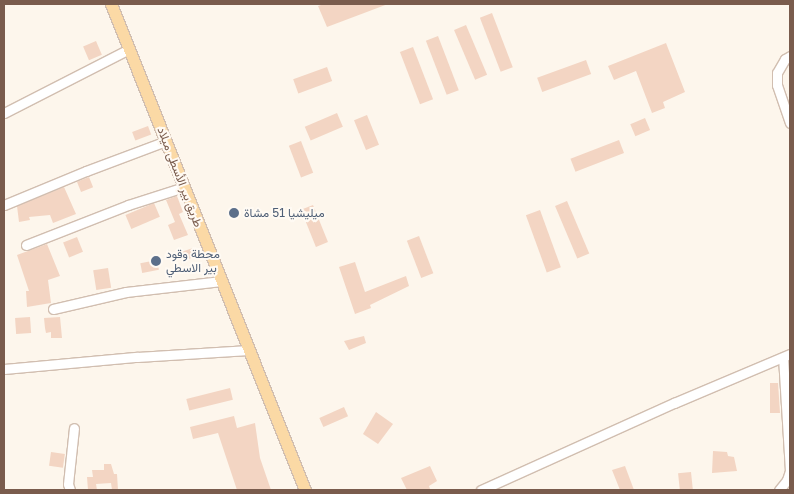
<!DOCTYPE html>
<html>
<head>
<meta charset="utf-8">
<style>
  body { margin:0 }
  #map { position:relative; width:794px; height:494px; overflow:hidden; background:#fdf6ec; font-family:"Golos Text",Vazirmatn,sans-serif }
  div>[style] { position:absolute }
  .building>* { inset:0; background:#f3d5c3; transform-origin:0 0 }
  .roads { filter:drop-shadow(1px 0 #d1beb0) drop-shadow(-1px 0 #d1beb0) drop-shadow(0 1px #d1beb0) drop-shadow(0 -1px #d1beb0) }
  .minor>* { height:9px; margin:-4.5px; padding:0 4.5px; transform-origin:4.5px; border-radius:4.5px; background:#fff }
  .major>* { height:11px; margin:-5.5px; padding:0 5.5px; transform-origin:5.5px; border-radius:5.5px; background:#fbd9a5 }
  .dots>* { width:14px; height:14px; translate:-50% -50%; box-sizing:border-box; border:2px solid #fffaf3; border-radius:50% }
  span { translate:-50% -50%; white-space:nowrap; text-align:center; line-height:1.15; -webkit-text-stroke:4px #fffaf3; paint-order:stroke }
  .street-label { font-size:12px; color:#7a5c4d }
  .service-label { font-size:12px; color:#4e5e75 }
  .left { translate:0 -50%; text-align:left }
  .frame { position:absolute; inset:0; border:5px solid #7a5c4d; pointer-events:none }
</style>
</head>
<body>
<div id="map">
  <div class="building">
    <i style="clip-path:polygon(324px 4px,388px 4px,327px 27px,318px 6px)"></i>
    <i style="left:492px;top:13px;width:58px;height:13px;rotate:69deg"></i>
    <i style="left:466px;top:25px;width:54px;height:13px;rotate:67deg"></i>
    <i style="left:438px;top:36px;width:58px;height:13px;rotate:69deg"></i>
    <i style="left:96px;top:41px;width:15px;height:14px;rotate:67deg"></i>
    <i style="clip-path:polygon(666px 43px,685px 92px,663px 102px,665px 108px,652px 113px,636px 71px,614px 80px,608px 66px)"></i>
    <i style="left:413px;top:47px;width:56px;height:14px;rotate:69deg"></i>
    <i style="left:586px;top:60px;width:15px;height:52px;rotate:70deg"></i>
    <i style="left:327px;top:67px;width:15px;height:36px;rotate:70deg"></i>
    <i style="left:337px;top:113px;width:15px;height:35px;rotate:67deg"></i>
    <i style="left:367px;top:115px;width:32px;height:14px;rotate:68deg"></i>
    <i style="left:645px;top:118px;width:13px;height:16px;rotate:67deg"></i>
    <i style="left:148px;top:126px;width:9px;height:17px;rotate:69deg"></i>
    <i style="left:619px;top:140px;width:14px;height:52px;rotate:69deg"></i>
    <i style="left:301px;top:141px;width:34px;height:13px;rotate:69deg"></i>
    <i style="left:89px;top:177px;width:11px;height:13px;rotate:68deg"></i>
    <i style="clip-path:polygon(64px 187px,76px 214px,53px 223px,50px 215px,29px 217px,30px 220px,19px 222px,17px 206px)"></i>
    <i style="clip-path:polygon(177px 196px,183px 212px,179px 214px,188px 235px,174px 240px,168px 225px,175px 222px,166px 200px)"></i>
    <i style="left:567px;top:201px;width:57px;height:13px;rotate:67deg"></i>
    <i style="left:154px;top:203px;width:15px;height:31px;rotate:67deg"></i>
    <i style="left:313px;top:205px;width:40px;height:13px;rotate:68deg"></i>
    <i style="left:540px;top:210px;width:61px;height:15px;rotate:70deg"></i>
    <i style="left:419px;top:236px;width:40px;height:13px;rotate:69deg"></i>
    <i style="left:77px;top:237px;width:16px;height:15px;rotate:68deg"></i>
    <i style="clip-path:polygon(47px 244px,60px 276px,48px 280px,51px 303px,27px 307px,26px 291px,29px 291px,17px 255px)"></i>
    <i style="left:193px;top:248px;width:9px;height:15px;rotate:72deg"></i>
    <i style="left:157px;top:260px;width:10px;height:17px;rotate:79deg"></i>
    <i style="clip-path:polygon(355px 262px,365px 292px,406px 276px,409px 286px,370px 305px,371px 308px,355px 314px,339px 267px)"></i>
    <i style="left:108px;top:268px;width:20px;height:15px;rotate:81deg"></i>
    <i style="left:30px;top:317px;width:16px;height:15px;rotate:86deg"></i>
    <i style="clip-path:polygon(60px 317px,62px 338px,51px 338px,51px 332px,46px 333px,45px 328px,44px 318px)"></i>
    <i style="clip-path:polygon(364px 336px,366px 343px,349px 350px,344px 341px)"></i>
    <i style="clip-path:polygon(770px 383px,778px 383px,780px 413px,770px 413px)"></i>
    <i style="left:230px;top:388px;width:12px;height:45px;rotate:76deg"></i>
    <i style="left:344px;top:407px;width:10px;height:27px;rotate:66deg"></i>
    <i style="clip-path:polygon(376px 412px,393px 424px,378px 444px,363px 434px)"></i>
    <i style="clip-path:polygon(234px 416px,237px 428px,255px 423px,260px 458px,271px 490px,237px 490px,218px 433px,193px 439px,190px 427px)"></i>
    <i style="clip-path:polygon(713px 451px,727px 452px,728px 456px,734px 457px,737px 471px,712px 473px)"></i>
    <i style="left:51px;top:452px;width:14px;height:14px;rotate:8deg"></i>
    <i style="clip-path:polygon(104px 464px,111px 464px,114px 474px,117px 474px,118px 490px,112px 490px,111px 483px,96px 484px,97px 490px,88px 490px,87px 477px,93px 477px,92px 470px,104px 470px)"></i>
    <i style="clip-path:polygon(430px 466px,437px 481px,429px 486px,430px 489px,407px 490px,401px 478px)"></i>
    <i style="clip-path:polygon(625px 466px,634px 490px,620px 490px,612px 470px)"></i>
    <i style="left:691px;top:472px;width:18px;height:13px;rotate:84deg"></i>
  </div>
  <div class="roads">
    <div class="minor">
      <i style="left:790px;top:56px;width:6px;rotate:149deg"></i>
      <i style="left:785px;top:59px;width:16px;rotate:120deg"></i>
      <i style="left:777px;top:73px;width:12px;rotate:90deg"></i>
      <i style="left:777px;top:85px;width:40px;rotate:71.1deg"></i>
      <i style="left:4px;top:113px;width:140px;rotate:-27.1deg"></i>
      <i style="left:4px;top:205px;width:89px;rotate:-22.5deg"></i>
      <i style="left:86px;top:171px;width:85px;rotate:-20.6deg"></i>
      <i style="left:26px;top:245px;width:110px;rotate:-21.4deg"></i>
      <i style="left:128px;top:205px;width:59px;rotate:-17.8deg"></i>
      <i style="left:53px;top:309px;width:75px;rotate:-13.1deg"></i>
      <i style="left:126px;top:292px;width:96px;rotate:-6.6deg"></i>
      <i style="left:4px;top:369px;width:134px;rotate:-5.2deg"></i>
      <i style="left:137px;top:357px;width:112px;rotate:-3.6deg"></i>
      <i style="left:70px;top:490px;width:6px;rotate:-108deg"></i>
      <i style="left:68px;top:484px;width:56px;rotate:-83.9deg"></i>
      <i style="left:481px;top:490px;width:212px;rotate:-24.3deg"></i>
      <i style="left:674px;top:403px;width:126px;rotate:-22.9deg"></i>
      <i style="left:779px;top:490px;width:13px;rotate:-51deg"></i>
      <i style="left:787px;top:480px;width:9px;rotate:-72deg"></i>
      <i style="left:790px;top:471px;width:113px;rotate:-93.5deg"></i>
    </div>
    <div class="major">
      <i style="left:111px;top:4px;width:523px;rotate:68.24deg"></i>
    </div>
  </div>
  <div class="dots">
    <i style="left:234px;top:213px;background:#5c6f8a"></i>
    <i style="left:156px;top:261px;background:#5c6f8a"></i>
  </div>
  <div class="street-label">
    <span style="left:180px;top:177px;rotate:69deg">طريق بير الأسطى ميلاد</span>
  </div>
  <div class="service-label">
    <span class="left" style="left:244px;top:213px">ميليشيا 51 مشاة</span>
    <span class="left" style="left:166px;top:261px">محطة وقود<br>بير الاسطي</span>
  </div>
  <div class="frame"></div>
</div>
</body>
</html>
